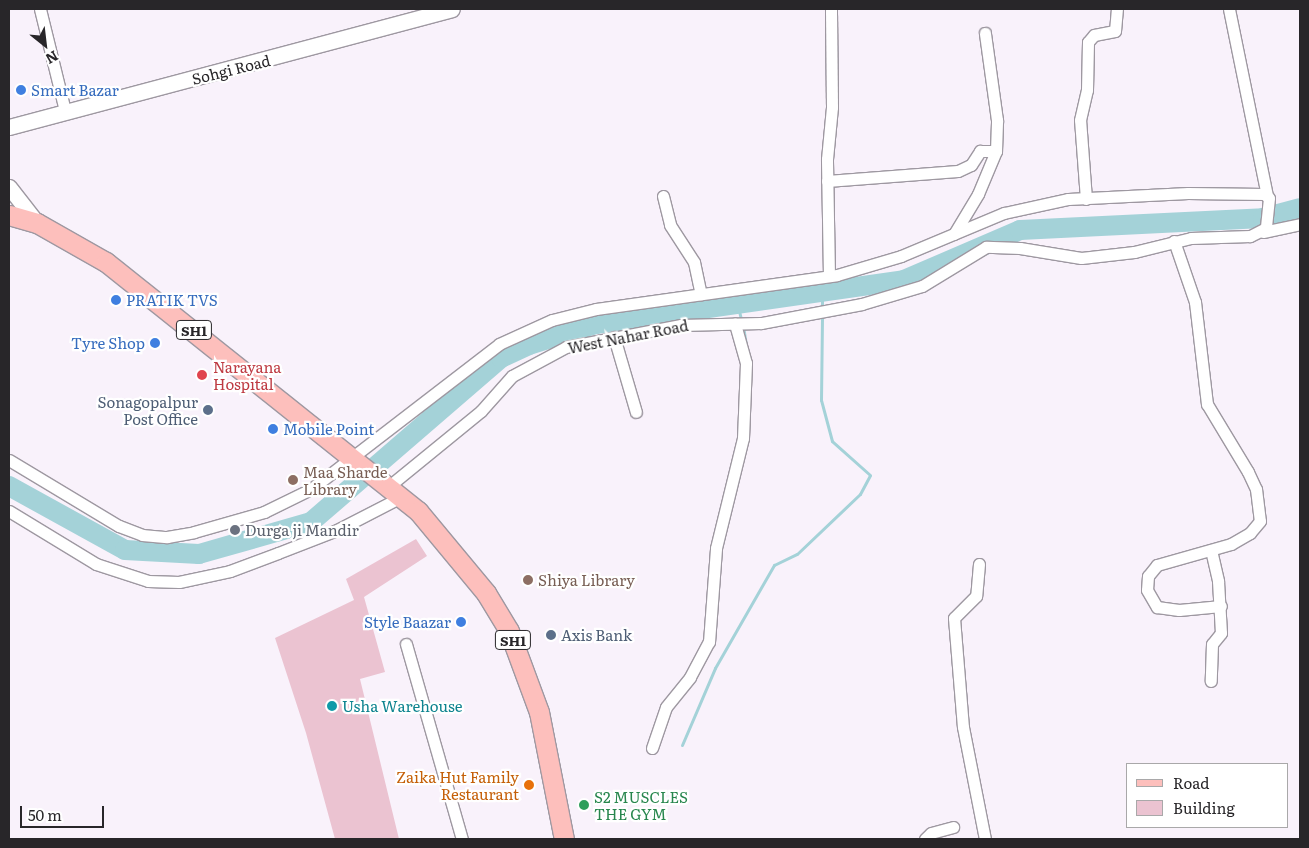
<!DOCTYPE html>
<html>
<head>
<meta charset="utf-8">
<style>
  body { margin:0 }
  #map { position:relative; width:1309px; height:848px; overflow:hidden; background:#f9f2fb; font-family:Literata,serif }
  div>[style] { position:absolute }
  .stream>* { height:3px; margin:-1.5px; padding:0 1.5px; transform-origin:1.5px; border-radius:1.5px; background:#a4d2d8 }
  .river>* { height:20px; margin:-10px; padding:0 10px; transform-origin:10px; border-radius:10px; background:#a4d2d8 }
  .building>* { inset:0; background:#ebc3d1 }
  .roads { filter:drop-shadow(1px 0 #9e98a1) drop-shadow(-1px 0 #9e98a1) drop-shadow(0 1px #9e98a1) drop-shadow(0 -1px #9e98a1) }
  .minor>* { height:11px; margin:-5.5px; padding:0 5.5px; transform-origin:5.5px; border-radius:5.5px; background:#fff }
  .tertiary>* { height:15px; margin:-7.5px; padding:0 7.5px; transform-origin:7.5px; border-radius:7.5px; background:#fff }
  .primary>* { height:19px; margin:-9.5px; padding:0 9.5px; transform-origin:9.5px; border-radius:9.5px; background:#fdbfbc }
  .dots>* { width:14px; height:14px; translate:-50% -50%; box-sizing:border-box; border:2px solid #fff; border-radius:50% }
  span { translate:-50% -50%; white-space:nowrap; text-align:center; line-height:1.15; -webkit-text-stroke:4.5px #fff; paint-order:stroke }
  .shield-label span { padding:1px 4px; background:#fff; border:1px solid; border-radius:4px; -webkit-text-stroke-width:0 }
  .shield-label { font-size:14px; color:#282629; font-weight:700 }
  .street-label { font-size:15px; color:#282629 }
  .shop-label { font-size:15px; color:#366cbe }
  .left { translate:0 -50%; text-align:left }
  .right { translate:-100% -50%; text-align:right }
  .health-label { font-size:15px; color:#be3a42 }
  .service-label { font-size:15px; color:#4e5e75 }
  .education-label { font-size:15px; color:#785e54 }
  .worship-label { font-size:15px; color:#5b616d }
  .culture-label { font-size:15px; color:#0d838f }
  .food-label { font-size:15px; color:#c56008 }
  .leisure-label { font-size:15px; color:#27864d }
  .frame { position:absolute; inset:0; border:10px solid #282629; pointer-events:none }
  .legend { position:absolute; left:1126px; top:763px; width:162px; height:65px; box-sizing:border-box; background:#fff; border:1px solid #a9a8a9; margin:0; padding:6px 9px; list-style:none; font-size:15px; color:#282629 }
  .legend li { display:flex; align-items:center; gap:10px; height:25px }
  .legend b { width:25px; border:1px solid #a9a8a9 }
  .north { position:absolute; left:20px; top:20px; width:50px; height:50px; -webkit-text-stroke:4px #fff; paint-order:stroke; rotate:151deg; font-size:14px; font-weight:700; line-height:20px; text-align:center; color:#282629 }
  .north::after { content:''; display:block; margin:auto; width:18px; height:22px; background:#282629; clip-path:polygon(50% 0,100% 100%,50% 72%,0 100%) }
  .scale { position:absolute; left:20px; top:806px; width:84px; height:22px; box-sizing:border-box; border:2px solid #282629; border-top:0; padding-left:6px; font-size:15px; line-height:18px; white-space:nowrap; color:#282629; -webkit-text-stroke:4px #fff; paint-order:stroke }
</style>
</head>
<body>
<div id="map">
  <div class="stream">
    <i style="left:737px;top:302px;width:18px;rotate:77deg"></i>
    <i style="left:822px;top:309px;width:18px;rotate:-90deg"></i>
    <i style="left:743px;top:326px;width:26px;rotate:81deg"></i>
    <i style="left:682px;top:745px;width:84px;rotate:-66.8deg"></i>
    <i style="left:715px;top:668px;width:119px;rotate:-60.2deg"></i>
    <i style="left:774px;top:565px;width:25px;rotate:-26deg"></i>
    <i style="left:797px;top:554px;width:87px;rotate:-43.6deg"></i>
    <i style="left:860px;top:494px;width:21px;rotate:-62deg"></i>
    <i style="left:870px;top:475px;width:51px;rotate:-138.2deg"></i>
    <i style="left:832px;top:441px;width:42px;rotate:-105deg"></i>
    <i style="left:821px;top:400px;width:85px;rotate:-89.3deg"></i>
  </div>
  <div class="river">
    <i style="left:9px;top:486px;width:132px;rotate:28.9deg"></i>
    <i style="left:125px;top:550px;width:74px;rotate:3.1deg"></i>
    <i style="left:199px;top:554px;width:116px;rotate:-15.9deg"></i>
    <i style="left:311px;top:522px;width:251px;rotate:-40.8deg"></i>
    <i style="left:501px;top:358px;width:31px;rotate:-25deg"></i>
    <i style="left:529px;top:345px;width:70px;rotate:-17.4deg"></i>
    <i style="left:596px;top:324px;width:311px;rotate:-8.1deg"></i>
    <i style="left:904px;top:280px;width:126px;rotate:-23.3deg"></i>
    <i style="left:1020px;top:230px;width:243px;rotate:-2.8deg"></i>
    <i style="left:1263px;top:218px;width:38px;rotate:-15deg"></i>
  </div>
  <div class="building">
    <i style="clip-path:polygon(416px 539px,427px 556px,364px 597px,385px 672px,360px 679px,399px 839px,335px 839px,306px 733px,275px 638px,354px 600px,346px 579px)"></i>
  </div>
  <div class="roads">
    <div class="minor">
      <i style="left:40px;top:9px;width:105px;rotate:76.2deg"></i>
      <i style="left:1229px;top:9px;width:191px;rotate:78.5deg"></i>
      <i style="left:827px;top:181px;width:131px;rotate:-4.4deg"></i>
      <i style="left:958px;top:171px;width:14px;rotate:-25deg"></i>
      <i style="left:971px;top:165px;width:17px;rotate:-57deg"></i>
      <i style="left:980px;top:151px;width:16px"></i>
      <i style="left:663px;top:196px;width:30px;rotate:76deg"></i>
      <i style="left:670px;top:225px;width:44px;rotate:57deg"></i>
      <i style="left:694px;top:262px;width:33px;rotate:78deg"></i>
      <i style="left:1086px;top:199px;width:79px;rotate:-94.3deg"></i>
      <i style="left:1080px;top:120px;width:31px;rotate:-77deg"></i>
      <i style="left:1087px;top:90px;width:48px;rotate:-88.8deg"></i>
      <i style="left:1088px;top:42px;width:9px;rotate:-49deg"></i>
      <i style="left:1094px;top:35px;width:21px;rotate:-11deg"></i>
      <i style="left:1115px;top:31px;width:22px;rotate:-85deg"></i>
      <i style="left:1263px;top:232px;width:38px;rotate:-12deg"></i>
      <i style="left:954px;top:234px;width:47px;rotate:-59deg"></i>
      <i style="left:978px;top:194px;width:47px;rotate:-67.3deg"></i>
      <i style="left:996px;top:151px;width:31px;rotate:-88deg"></i>
      <i style="left:997px;top:120px;width:88px;rotate:-97.9deg"></i>
      <i style="left:1174px;top:241px;width:65px;rotate:71deg"></i>
      <i style="left:1195px;top:302px;width:103px;rotate:83.3deg"></i>
      <i style="left:1207px;top:404px;width:79px;rotate:58.9deg"></i>
      <i style="left:1248px;top:472px;width:19px;rotate:65deg"></i>
      <i style="left:1256px;top:489px;width:32px;rotate:83deg"></i>
      <i style="left:1260px;top:521px;width:16px;rotate:130deg"></i>
      <i style="left:1250px;top:533px;width:22px;rotate:150deg"></i>
      <i style="left:1231px;top:544px;width:77px;rotate:164.2deg"></i>
      <i style="left:1157px;top:565px;width:14px;rotate:129deg"></i>
      <i style="left:1148px;top:576px;width:14px;rotate:94deg"></i>
      <i style="left:1147px;top:590px;width:20px;rotate:60deg"></i>
      <i style="left:1157px;top:607px;width:22px;rotate:8deg"></i>
      <i style="left:1179px;top:610px;width:42px;rotate:-5.4deg"></i>
      <i style="left:829px;top:276px;width:117px;rotate:-91deg"></i>
      <i style="left:827px;top:159px;width:52px;rotate:-84.5deg"></i>
      <i style="left:832px;top:107px;width:98px;rotate:-90.6deg"></i>
      <i style="left:614px;top:337px;width:78px;rotate:73.7deg"></i>
      <i style="left:9px;top:460px;width:128px;rotate:31deg"></i>
      <i style="left:119px;top:526px;width:25px;rotate:21deg"></i>
      <i style="left:142px;top:535px;width:25px;rotate:5deg"></i>
      <i style="left:167px;top:537px;width:27px;rotate:-10deg"></i>
      <i style="left:194px;top:532px;width:73px;rotate:-15.9deg"></i>
      <i style="left:264px;top:512px;width:52px;rotate:-26.1deg"></i>
      <i style="left:311px;top:489px;width:237px;rotate:-37.6deg"></i>
      <i style="left:499px;top:344px;width:58px;rotate:-24.4deg"></i>
      <i style="left:552px;top:320px;width:45px;rotate:-14deg"></i>
      <i style="left:596px;top:309px;width:243px;rotate:-8deg"></i>
      <i style="left:837px;top:275px;width:67px;rotate:-16.5deg"></i>
      <i style="left:901px;top:256px;width:112px;rotate:-22.7deg"></i>
      <i style="left:1004px;top:213px;width:66px;rotate:-12.3deg"></i>
      <i style="left:1068px;top:199px;width:120px;rotate:-2.9deg"></i>
      <i style="left:1188px;top:193px;width:76px;rotate:0.8deg"></i>
      <i style="left:1264px;top:194px;width:6px;rotate:39deg"></i>
      <i style="left:1269px;top:198px;width:30px;rotate:96deg"></i>
      <i style="left:1266px;top:228px;width:18px;rotate:153deg"></i>
      <i style="left:1250px;top:236px;width:59px;rotate:178.1deg"></i>
      <i style="left:1191px;top:238px;width:59px;rotate:166.2deg"></i>
      <i style="left:1134px;top:252px;width:53px;rotate:173.5deg"></i>
      <i style="left:1081px;top:258px;width:62px;rotate:-170.7deg"></i>
      <i style="left:1020px;top:248px;width:34px;rotate:-178deg"></i>
      <i style="left:986px;top:247px;width:75px;rotate:148.6deg"></i>
      <i style="left:922px;top:286px;width:63px;rotate:163.3deg"></i>
      <i style="left:862px;top:304px;width:103px;rotate:169.3deg"></i>
      <i style="left:761px;top:323px;width:80px;rotate:178.6deg"></i>
      <i style="left:681px;top:325px;width:117px;rotate:169.2deg"></i>
      <i style="left:566px;top:347px;width:61px;rotate:151.8deg"></i>
      <i style="left:512px;top:376px;width:47px;rotate:131.5deg"></i>
      <i style="left:481px;top:411px;width:119px;rotate:140.8deg"></i>
      <i style="left:9px;top:511px;width:102px;rotate:31.3deg"></i>
      <i style="left:96px;top:564px;width:55px;rotate:18.1deg"></i>
      <i style="left:148px;top:581px;width:31px;rotate:2deg"></i>
      <i style="left:179px;top:582px;width:52px;rotate:-12.2deg"></i>
      <i style="left:230px;top:571px;width:51px;rotate:-20.6deg"></i>
      <i style="left:278px;top:553px;width:63px;rotate:-21.3deg"></i>
      <i style="left:337px;top:530px;width:74px;rotate:-27.3deg"></i>
      <i style="left:1211px;top:550px;width:32px;rotate:77deg"></i>
      <i style="left:1218px;top:581px;width:52px;rotate:86.7deg"></i>
      <i style="left:1221px;top:633px;width:14px;rotate:129deg"></i>
      <i style="left:1212px;top:644px;width:37px;rotate:92deg"></i>
      <i style="left:979px;top:564px;width:32px;rotate:95deg"></i>
      <i style="left:976px;top:596px;width:31px;rotate:135deg"></i>
      <i style="left:954px;top:618px;width:109px;rotate:85.3deg"></i>
      <i style="left:963px;top:727px;width:114px;rotate:78.9deg"></i>
      <i style="left:406px;top:644px;width:203px;rotate:74deg"></i>
      <i style="left:652px;top:748px;width:43px;rotate:-71.1deg"></i>
      <i style="left:666px;top:707px;width:38px;rotate:-51deg"></i>
      <i style="left:690px;top:677px;width:40px;rotate:-62deg"></i>
      <i style="left:709px;top:642px;width:94px;rotate:-85.7deg"></i>
      <i style="left:716px;top:548px;width:113px;rotate:-76.2deg"></i>
      <i style="left:743px;top:438px;width:75px;rotate:-87.7deg"></i>
      <i style="left:746px;top:363px;width:41px;rotate:-105.8deg"></i>
      <i style="left:925px;top:839px;width:8px;rotate:-45deg"></i>
      <i style="left:931px;top:833px;width:23px;rotate:-15deg"></i>
    </div>
    <div class="tertiary">
      <i style="left:9px;top:127px;width:458px;rotate:-14.9deg"></i>
      <i style="left:9px;top:187px;width:46px;rotate:52.1deg"></i>
    </div>
    <div class="primary">
      <i style="left:9px;top:215px;width:29px;rotate:16deg"></i>
      <i style="left:37px;top:223px;width:79px;rotate:29.5deg"></i>
      <i style="left:106px;top:262px;width:399px;rotate:38.6deg"></i>
      <i style="left:418px;top:511px;width:107px;rotate:50.3deg"></i>
      <i style="left:486px;top:593px;width:44px;rotate:58.8deg"></i>
      <i style="left:509px;top:631px;width:86px;rotate:69.7deg"></i>
      <i style="left:539px;top:712px;width:129px;rotate:78.9deg"></i>
    </div>
  </div>
  <div class="dots">
    <i style="left:21px;top:90px;background:#3f7fe0"></i>
    <i style="left:116px;top:300px;background:#3f7fe0"></i>
    <i style="left:155px;top:343px;background:#3f7fe0"></i>
    <i style="left:202px;top:375px;background:#e0444e"></i>
    <i style="left:208px;top:410px;background:#5c6f8a"></i>
    <i style="left:273px;top:429px;background:#3f7fe0"></i>
    <i style="left:293px;top:480px;background:#8d6e63"></i>
    <i style="left:235px;top:530px;background:#6b7280"></i>
    <i style="left:528px;top:580px;background:#8d6e63"></i>
    <i style="left:461px;top:622px;background:#3f7fe0"></i>
    <i style="left:551px;top:635px;background:#5c6f8a"></i>
    <i style="left:332px;top:706px;background:#0f9aa8"></i>
    <i style="left:529px;top:785px;background:#e8710a"></i>
    <i style="left:584px;top:805px;background:#2e9e5b"></i>
  </div>
  <div class="shield-label">
    <span style="left:194px;top:330px">SH1</span>
    <span style="left:513px;top:640px">SH1</span>
  </div>
  <div class="street-label">
    <span style="left:231px;top:69px;rotate:-14deg">Sohgi Road</span>
    <span style="left:628px;top:336px;rotate:-11deg">West Nahar Road</span>
  </div>
  <div class="shop-label">
    <span class="left" style="left:31px;top:90px">Smart Bazar</span>
    <span class="left" style="left:126px;top:300px">PRATIK TVS</span>
    <span class="right" style="left:145px;top:343px">Tyre Shop</span>
    <span class="left" style="left:283px;top:429px">Mobile Point</span>
    <span class="right" style="left:451px;top:622px">Style Baazar</span>
  </div>
  <div class="health-label">
    <span class="left" style="left:213px;top:375px">Narayana<br>Hospital</span>
  </div>
  <div class="service-label">
    <span class="right" style="left:198px;top:410px">Sonagopalpur<br>Post Office</span>
    <span class="left" style="left:561px;top:635px">Axis Bank</span>
  </div>
  <div class="education-label">
    <span class="left" style="left:303px;top:480px">Maa Sharde<br>Library</span>
    <span class="left" style="left:538px;top:580px">Shiya Library</span>
  </div>
  <div class="worship-label">
    <span class="left" style="left:245px;top:530px">Durga ji Mandir</span>
  </div>
  <div class="culture-label">
    <span class="left" style="left:342px;top:706px">Usha Warehouse</span>
  </div>
  <div class="food-label">
    <span class="right" style="left:519px;top:785px">Zaika Hut Family<br>Restaurant</span>
  </div>
  <div class="leisure-label">
    <span class="left" style="left:594px;top:805px">S2 MUSCLES<br>THE GYM</span>
  </div>
  <div class="frame"></div>
  <ul class="legend">
  <li><b style="height:6px;background:#fdbfbc"></b>Road</li>
  <li><b style="height:14px;background:#ebc3d1"></b>Building</li>
  </ul>
  <div class="north">N</div>
  <div class="scale">50 m</div>
</div>
</body>
</html>
